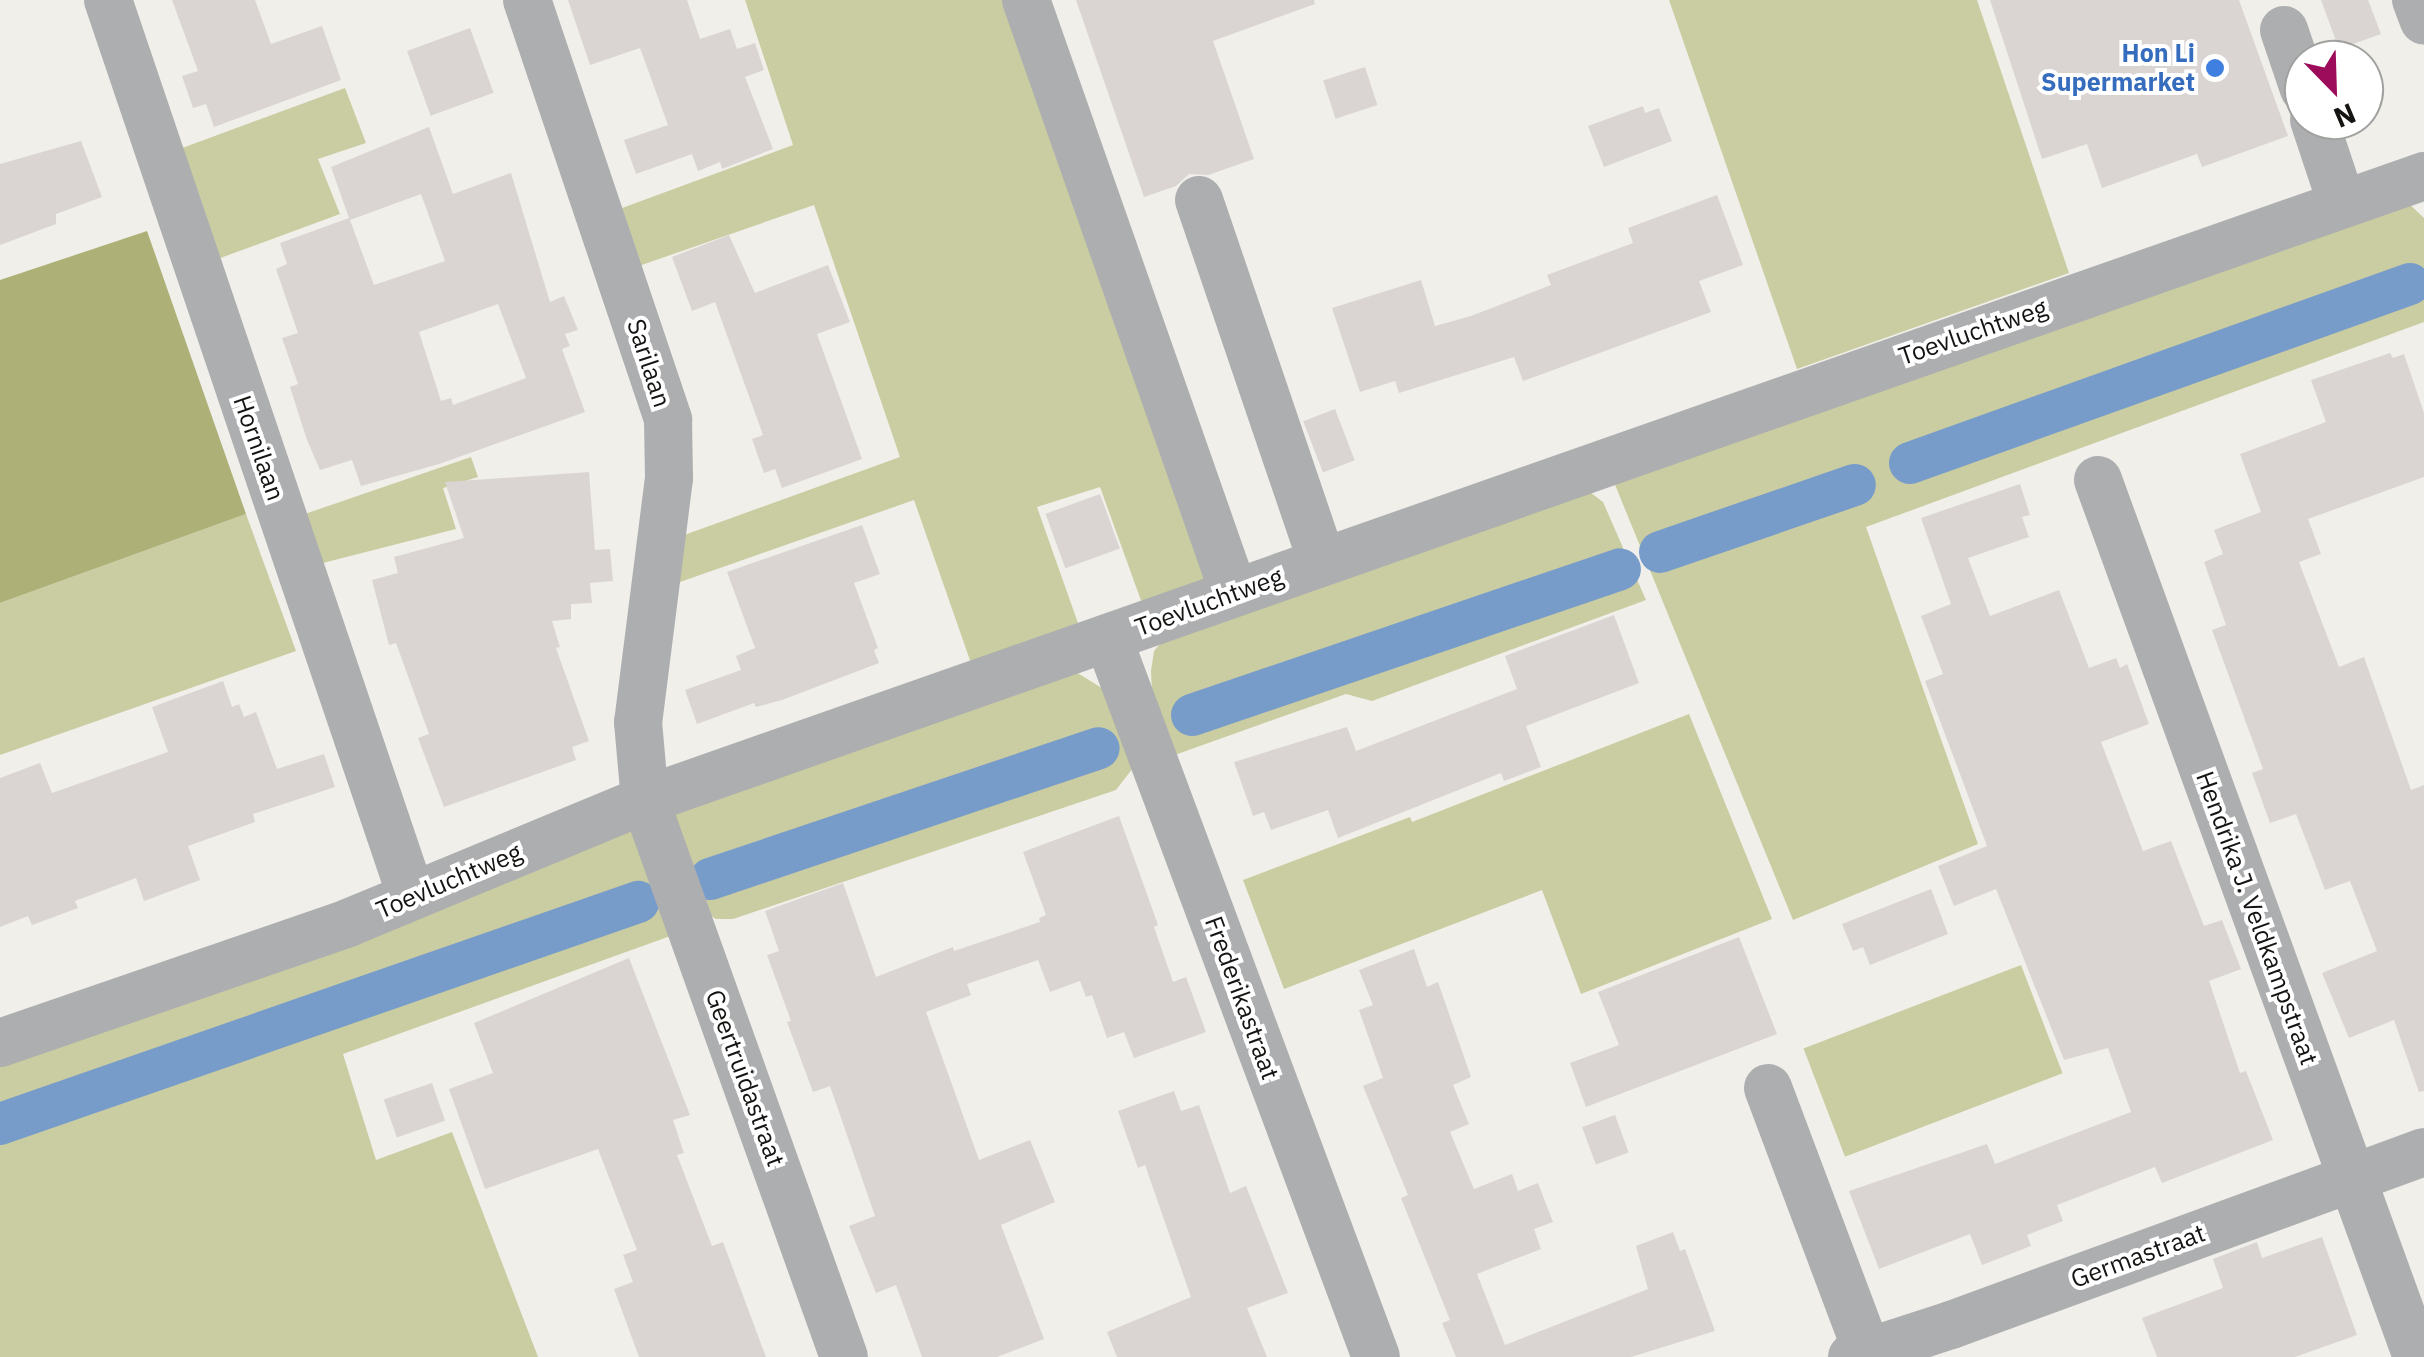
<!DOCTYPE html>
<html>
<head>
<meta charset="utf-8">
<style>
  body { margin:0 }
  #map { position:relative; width:2424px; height:1357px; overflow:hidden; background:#f1efea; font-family:"IBM Plex Sans",sans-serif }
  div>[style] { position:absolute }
  .green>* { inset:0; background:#cacda1; transform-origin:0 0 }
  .forest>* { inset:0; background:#adb177 }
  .canal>* { height:42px; margin:-21px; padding:0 21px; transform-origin:21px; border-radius:21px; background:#789cca }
  .building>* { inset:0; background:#dad5d2; transform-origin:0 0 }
  .minor>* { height:48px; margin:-24px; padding:0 24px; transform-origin:24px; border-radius:24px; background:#adaeb0 }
  .dots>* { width:28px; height:28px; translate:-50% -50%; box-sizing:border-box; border:5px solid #fff; border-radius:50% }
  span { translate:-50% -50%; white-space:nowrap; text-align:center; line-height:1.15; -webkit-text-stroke:8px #fff; paint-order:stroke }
  .shop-label { font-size:25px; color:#366cbe; font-weight:700 }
  .right { translate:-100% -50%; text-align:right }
  .street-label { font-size:25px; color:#151412 }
  .north { position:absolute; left:2284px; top:40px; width:100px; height:100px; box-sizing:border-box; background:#fff; border:2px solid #a1a1a0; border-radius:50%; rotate:157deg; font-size:28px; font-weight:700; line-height:40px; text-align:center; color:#151412 }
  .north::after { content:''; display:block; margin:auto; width:35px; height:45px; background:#9c0c5a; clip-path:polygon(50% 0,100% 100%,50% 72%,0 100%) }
</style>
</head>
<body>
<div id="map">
  <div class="green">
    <i style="clip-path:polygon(745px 0,1041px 0,1232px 574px,1143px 606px,1100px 487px,1037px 507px,1079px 626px,972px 666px,914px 500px,666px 587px,676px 538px,900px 457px,814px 205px,633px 268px,614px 211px,793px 145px)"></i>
    <i style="clip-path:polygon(1669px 0,1977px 0,2069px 273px,1797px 369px)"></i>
    <i style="clip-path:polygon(345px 88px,366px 143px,318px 159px,340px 214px,215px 260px,174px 151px)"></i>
    <i style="clip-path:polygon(2406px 201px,2424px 218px,2424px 322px,1866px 527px,1978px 844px,1793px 920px,1611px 475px)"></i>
    <i style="clip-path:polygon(471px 457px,478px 477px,443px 488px,456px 529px,315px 565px,299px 516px)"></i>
    <i style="clip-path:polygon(1587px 490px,1603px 502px,1646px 600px,1372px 701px,1346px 694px,1172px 756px,1153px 713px,1151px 671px,1154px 651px,1166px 637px)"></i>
    <i style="clip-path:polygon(246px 514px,296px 651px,0 755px,0 603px)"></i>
    <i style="clip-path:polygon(1076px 672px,1105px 690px,1136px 764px,1116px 790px,733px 919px,716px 919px,703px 911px,673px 823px,677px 809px)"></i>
    <i style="clip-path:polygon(1689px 714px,1772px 919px,1581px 994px,1542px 890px,1284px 989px,1243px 880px,1410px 817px,1412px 822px)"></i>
    <i style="clip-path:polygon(629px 829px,640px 839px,676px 934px,343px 1054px,376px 1160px,452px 1132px,538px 1357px,0 1357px,0 1060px)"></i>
    <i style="left:2021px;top:965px;width:116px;height:233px;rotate:69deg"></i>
  </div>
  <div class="forest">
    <i style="clip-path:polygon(147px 231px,246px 514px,0 603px,0 280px)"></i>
  </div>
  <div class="canal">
    <i style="left:1910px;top:463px;width:531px;rotate:-19.7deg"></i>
    <i style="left:1660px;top:552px;width:206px;rotate:-19deg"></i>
    <i style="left:1192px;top:715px;width:452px;rotate:-18.8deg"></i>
    <i style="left:710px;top:879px;width:410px;rotate:-18.6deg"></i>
    <i style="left:0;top:1124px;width:676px;rotate:-19.19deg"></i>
  </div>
  <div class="building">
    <i style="clip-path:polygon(172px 0,255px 0,271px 44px,322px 26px,341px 80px,214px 127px,206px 104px,193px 108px,182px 76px,198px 71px)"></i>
    <i style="clip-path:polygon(568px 0,687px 0,700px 39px,730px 29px,737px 49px,755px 43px,764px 70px,745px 77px,773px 149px,722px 169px,720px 162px,698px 171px,692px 154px,636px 174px,624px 140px,668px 125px,640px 48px,590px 65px)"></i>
    <i style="clip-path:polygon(1076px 0,1314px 0,1315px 4px,1213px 41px,1254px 159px,1208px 175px,1189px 174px,1176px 186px,1144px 197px)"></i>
    <i style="clip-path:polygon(1990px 0,2239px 0,2288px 136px,2202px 167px,2197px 154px,2102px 188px,2087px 144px,2042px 159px)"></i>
    <i style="clip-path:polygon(2321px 0,2368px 0,2381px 34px,2339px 49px)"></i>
    <i style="left:470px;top:28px;width:69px;height:67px;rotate:70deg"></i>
    <i style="left:1365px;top:67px;width:40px;height:44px;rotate:72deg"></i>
    <i style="clip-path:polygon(1643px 106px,1645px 113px,1659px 108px,1672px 141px,1604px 167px,1588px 126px)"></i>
    <i style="clip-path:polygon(evenodd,429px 127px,453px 194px,511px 173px,550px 302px,564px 296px,578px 330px,565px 334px,570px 346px,562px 349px,585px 412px,439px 464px,361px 486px,352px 460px,320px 470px,307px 440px,290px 387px,298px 384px,282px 338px,298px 333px,276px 269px,287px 264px,280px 243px,349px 218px,331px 167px,429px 127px,421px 194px,445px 261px,374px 285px,350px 220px,421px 194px,429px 127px,498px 304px,526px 378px,453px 405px,451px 398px,441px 401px,419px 332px,498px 304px)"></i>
    <i style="clip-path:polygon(81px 141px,102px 197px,56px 214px,56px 224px,0 245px,0 164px)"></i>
    <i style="clip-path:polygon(1717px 195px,1743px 265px,1699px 281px,1711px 312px,1523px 381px,1514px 357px,1399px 393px,1395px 381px,1360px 392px,1332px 308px,1421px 280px,1435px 326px,1471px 316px,1551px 285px,1547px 275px,1633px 243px,1628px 228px)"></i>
    <i style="clip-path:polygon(729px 235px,755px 293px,828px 265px,850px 322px,817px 334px,862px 459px,782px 488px,775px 469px,764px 473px,752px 439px,763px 435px,715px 302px,692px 311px,672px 257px)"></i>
    <i style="clip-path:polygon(2390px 353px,2393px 358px,2404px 354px,2424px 413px,2424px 477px,2308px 519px,2321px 554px,2299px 562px,2339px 667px,2364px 657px,2411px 790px,2424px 785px,2424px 1091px,2419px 1092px,2394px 1020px,2349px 1038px,2322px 973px,2377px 951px,2350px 881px,2325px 890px,2296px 814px,2270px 823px,2252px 773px,2263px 769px,2212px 630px,2226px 625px,2204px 562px,2223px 554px,2214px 530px,2261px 512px,2240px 454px,2326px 422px,2311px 380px)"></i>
    <i style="left:1335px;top:409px;width:55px;height:34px;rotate:69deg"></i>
    <i style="clip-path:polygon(589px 472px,595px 550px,610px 549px,613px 581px,590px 583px,592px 603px,571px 604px,571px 619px,552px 621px,560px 647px,556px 648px,589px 741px,572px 747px,576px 760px,444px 807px,418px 738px,429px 734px,396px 643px,389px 645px,372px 580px,398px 573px,394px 557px,464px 538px,445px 482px)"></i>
    <i style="clip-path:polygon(2020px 484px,2030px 515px,2022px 517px,2029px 537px,1968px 558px,1990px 616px,2059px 590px,2089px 668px,2116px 658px,2120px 668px,2127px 664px,2149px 724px,2101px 742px,2143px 851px,2171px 841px,2204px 926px,2222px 920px,2241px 969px,2209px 981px,2240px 1073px,2246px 1071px,2273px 1140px,2162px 1183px,2155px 1167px,2057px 1205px,2063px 1221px,2027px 1235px,2031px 1246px,1982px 1265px,1970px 1234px,1879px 1269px,1849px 1191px,1987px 1144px,1995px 1164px,2131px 1112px,2108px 1048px,2064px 1060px,1996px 889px,1954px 906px,1938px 866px,1987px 846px,1925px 681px,1943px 674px,1921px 616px,1951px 604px,1921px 518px)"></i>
    <i style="left:1100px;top:494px;width:58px;height:58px;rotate:70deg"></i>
    <i style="clip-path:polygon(862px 525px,880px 574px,854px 583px,878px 648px,874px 650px,879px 663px,782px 700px,756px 707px,754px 703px,697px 724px,685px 690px,741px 670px,736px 656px,755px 648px,727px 572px)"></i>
    <i style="clip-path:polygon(1614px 615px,1639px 683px,1526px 726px,1541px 767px,1504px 781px,1501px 773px,1338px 838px,1328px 810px,1271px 830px,1264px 812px,1253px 816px,1234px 762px,1347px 727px,1356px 751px,1517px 689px,1505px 656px)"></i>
    <i style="clip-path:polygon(223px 681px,232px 707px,239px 704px,244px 717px,256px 712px,277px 769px,324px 754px,335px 787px,253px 814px,255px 822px,188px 846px,200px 880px,144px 901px,136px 878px,75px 901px,78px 908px,32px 925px,28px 916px,0 927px,0 778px,40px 763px,52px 793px,168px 752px,152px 707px)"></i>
    <i style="clip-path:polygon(1119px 816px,1158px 925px,1154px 927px,1173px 982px,1186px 977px,1206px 1032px,1134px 1058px,1124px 1032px,1107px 1038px,1092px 995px,1086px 997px,1080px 981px,1050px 992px,1038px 960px,967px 984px,971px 995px,926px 1012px,979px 1160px,1030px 1140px,1055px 1202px,1001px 1225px,1044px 1339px,997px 1357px,922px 1357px,896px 1285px,876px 1293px,849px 1226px,875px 1216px,830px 1086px,813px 1092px,787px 1022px,791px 1021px,767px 955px,779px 951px,765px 911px,843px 883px,876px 977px,953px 947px,954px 951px,1040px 922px,1039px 918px,1046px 915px,1023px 852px)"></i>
    <i style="clip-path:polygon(1931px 889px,1948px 934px,1870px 965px,1863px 947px,1853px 951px,1842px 924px)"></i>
    <i style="clip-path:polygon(1739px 937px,1777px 1034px,1586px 1107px,1570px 1063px,1619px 1045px,1598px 992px)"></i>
    <i style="clip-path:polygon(1414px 949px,1427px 987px,1438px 982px,1471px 1077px,1453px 1085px,1469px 1124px,1450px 1132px,1474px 1189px,1512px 1174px,1518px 1191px,1538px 1183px,1553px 1222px,1534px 1229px,1541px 1249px,1477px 1274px,1505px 1345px,1648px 1289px,1636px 1246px,1673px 1232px,1680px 1251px,1685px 1249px,1715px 1331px,1631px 1357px,1456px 1357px,1442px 1323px,1450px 1320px,1401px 1198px,1408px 1195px,1363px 1086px,1383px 1078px,1359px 1010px,1373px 1005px,1359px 970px)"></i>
    <i style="clip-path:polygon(629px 958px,690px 1115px,673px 1120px,684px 1153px,677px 1155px,712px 1246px,723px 1242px,766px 1357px,639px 1357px,614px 1289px,633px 1282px,623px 1255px,637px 1250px,598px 1149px,485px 1189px,449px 1089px,493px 1073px,474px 1023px)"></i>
    <i style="left:432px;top:1083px;width:40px;height:51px;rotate:71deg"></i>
    <i style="clip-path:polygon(1174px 1091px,1181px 1111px,1199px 1105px,1230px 1193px,1246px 1186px,1288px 1293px,1247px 1308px,1267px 1357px,1117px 1357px,1107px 1332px,1191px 1297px,1145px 1165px,1138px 1168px,1118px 1111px)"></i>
    <i style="left:1615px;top:1115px;width:40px;height:35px;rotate:70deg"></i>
    <i style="clip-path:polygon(2322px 1237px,2357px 1335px,2295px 1357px,2157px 1357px,2142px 1318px,2223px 1288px,2213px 1259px,2257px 1242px,2262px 1258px)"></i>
  </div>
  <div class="minor">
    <i style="left:108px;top:0;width:945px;rotate:71.3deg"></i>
    <i style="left:527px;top:0;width:443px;rotate:71.4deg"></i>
    <i style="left:668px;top:420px;width:58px;rotate:89deg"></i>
    <i style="left:669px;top:478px;width:246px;rotate:97.2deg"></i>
    <i style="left:638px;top:722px;width:78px;rotate:84.9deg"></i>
    <i style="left:645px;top:800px;width:591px;rotate:70.34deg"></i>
    <i style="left:1026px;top:0;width:628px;rotate:70.67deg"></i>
    <i style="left:2416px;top:0;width:22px;rotate:69deg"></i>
    <i style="left:2284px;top:30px;width:62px;rotate:71.3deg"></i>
    <i style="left:2314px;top:120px;width:89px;rotate:71.6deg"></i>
    <i style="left:1199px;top:200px;width:382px;rotate:71.2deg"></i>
    <i style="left:2098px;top:480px;width:933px;rotate:70.01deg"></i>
    <i style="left:1108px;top:638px;width:767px;rotate:69.56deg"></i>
    <i style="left:0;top:1043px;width:368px;rotate:-19deg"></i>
    <i style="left:348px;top:923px;width:321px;rotate:-22.5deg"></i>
    <i style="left:645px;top:800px;width:1885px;rotate:-19.33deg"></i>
    <i style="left:1768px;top:1088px;width:281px;rotate:69.4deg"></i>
    <i style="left:1852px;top:1357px;width:104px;rotate:-17.9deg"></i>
    <i style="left:1951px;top:1325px;width:504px;rotate:-20.09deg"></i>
  </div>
  <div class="dots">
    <i style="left:2215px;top:68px;background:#3f7fe0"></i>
  </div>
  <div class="shop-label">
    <span class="right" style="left:2195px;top:68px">Hon Li<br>Supermarket</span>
  </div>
  <div class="street-label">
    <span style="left:1973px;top:332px;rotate:-19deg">Toevluchtweg</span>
    <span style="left:649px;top:363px;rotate:72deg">Sarilaan</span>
    <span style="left:259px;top:448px;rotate:71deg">Hornilaan</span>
    <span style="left:1209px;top:602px;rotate:-20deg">Toevluchtweg</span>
    <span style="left:449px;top:881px;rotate:-23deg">Toevluchtweg</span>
    <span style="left:2257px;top:918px;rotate:70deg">Hendrika J. Veldkampstraat</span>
    <span style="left:1242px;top:998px;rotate:70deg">Frederikastraat</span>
    <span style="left:745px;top:1078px;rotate:70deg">Geertruidastraat</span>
    <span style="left:2138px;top:1256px;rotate:-20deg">Germastraat</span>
  </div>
  <div class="north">N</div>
</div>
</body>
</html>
